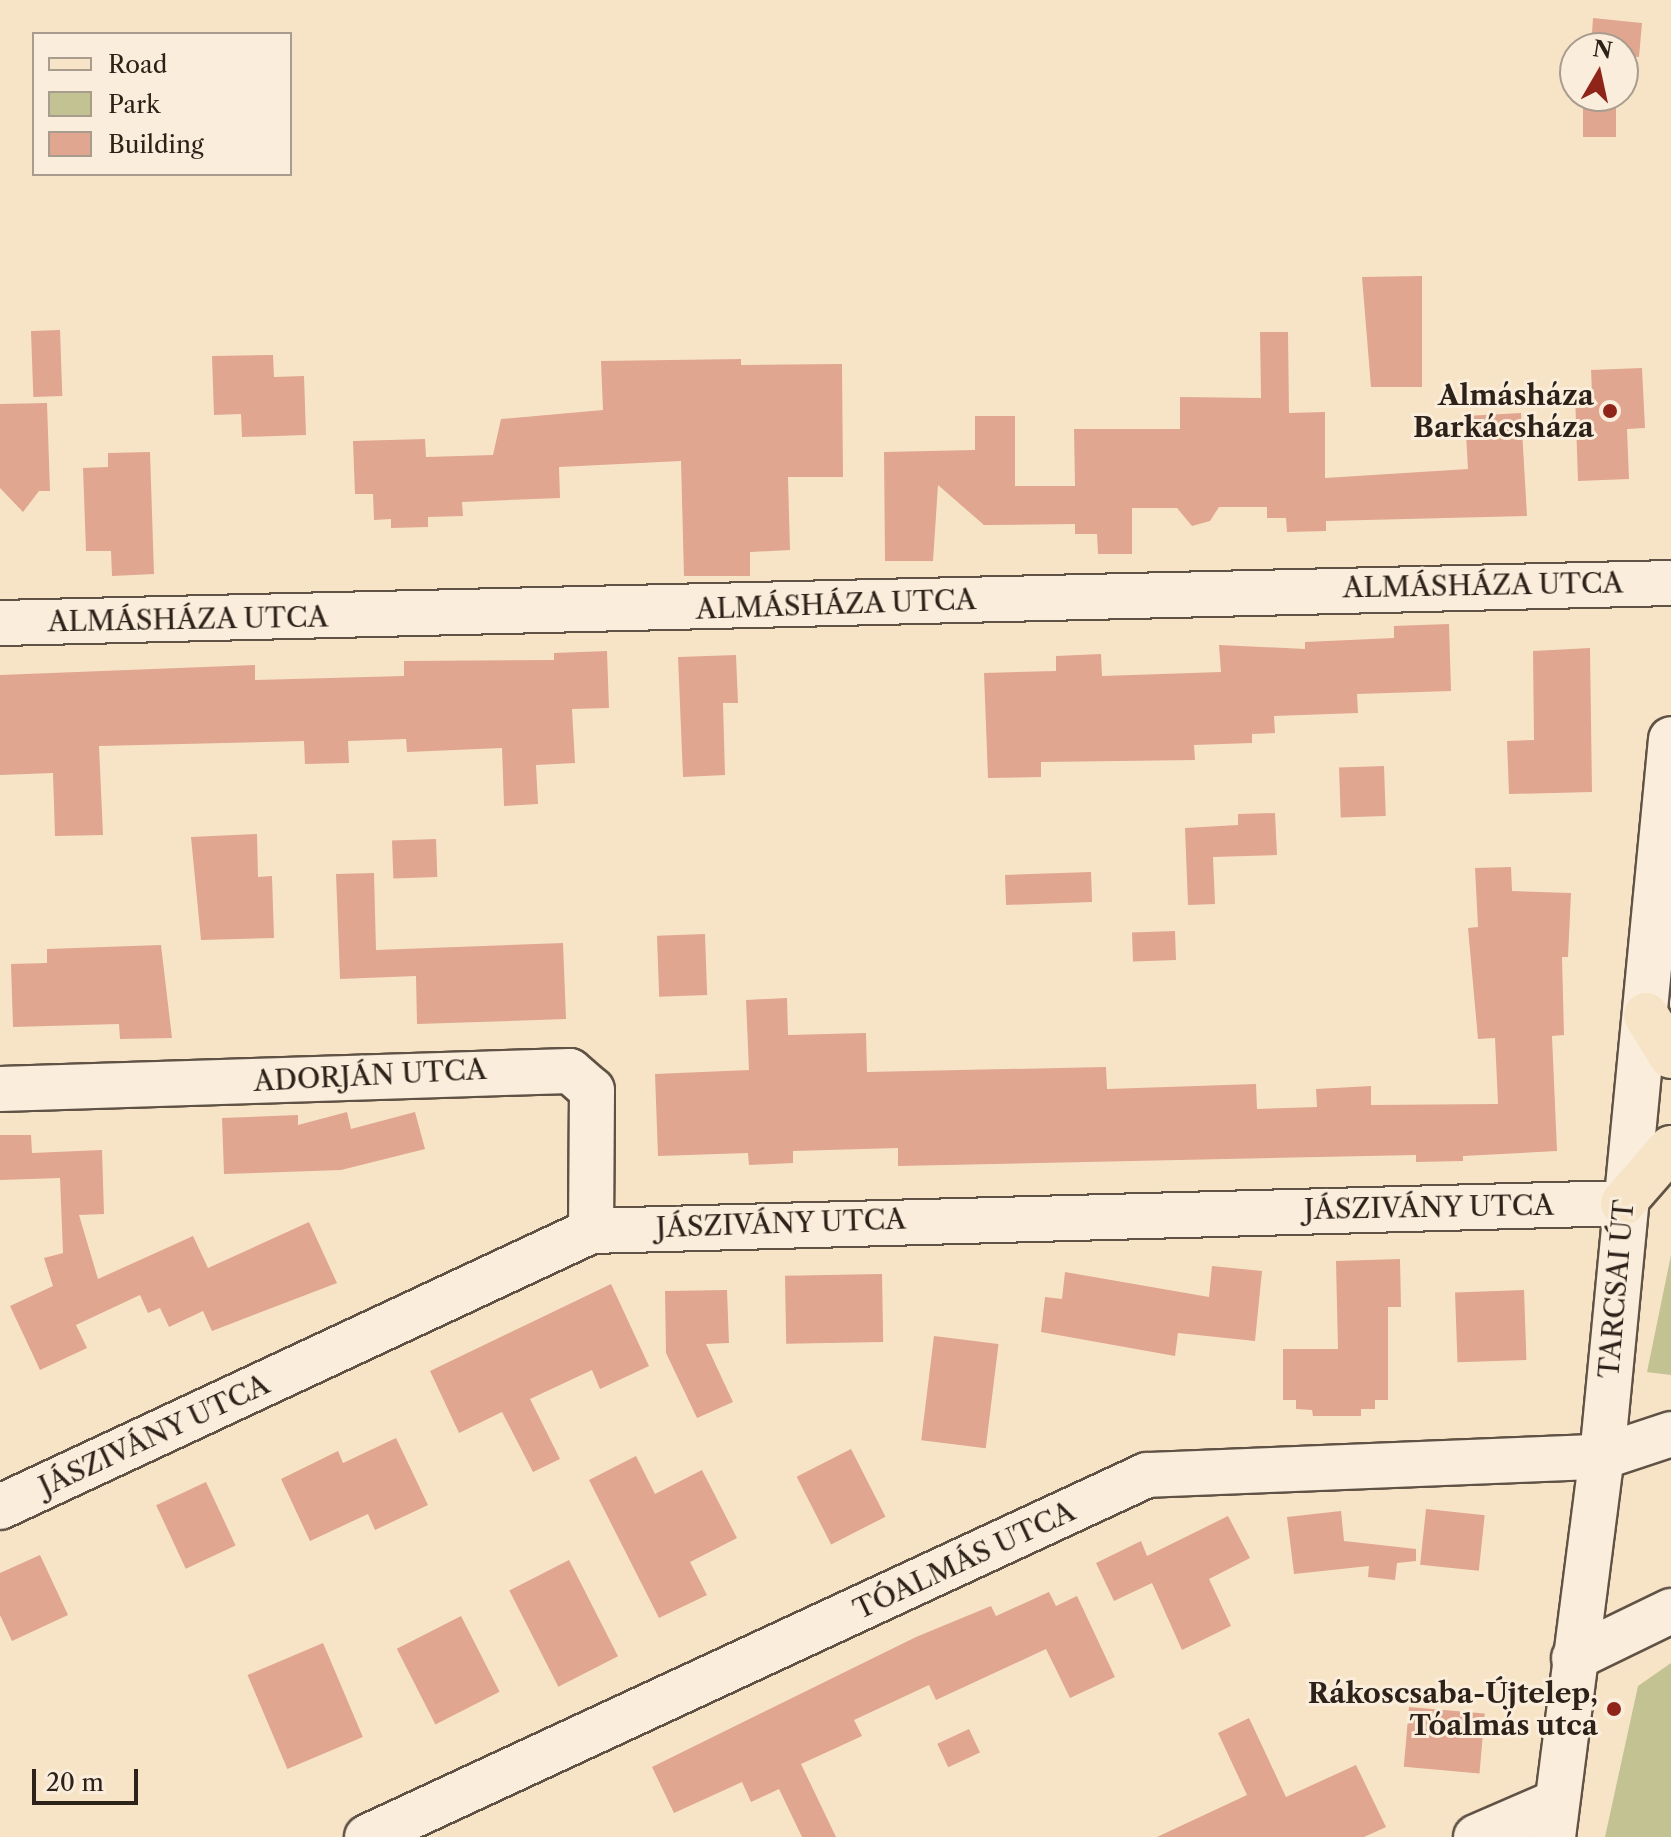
<!DOCTYPE html>
<html>
<head>
<meta charset="utf-8">
<style>
  body { margin:0 }
  #map { position:relative; width:1671px; height:1837px; overflow:hidden; background:#f7e4c7; font-family:"Libre Caslon Text",serif }
  div>[style] { position:absolute }
  .green>* { inset:0; background:#c2c292 }
  .building>* { inset:0; background:#e0a690; transform-origin:0 0 }
  .roads { filter:drop-shadow(2px 0 #605245) drop-shadow(-2px 0 #605245) drop-shadow(0 2px #605245) drop-shadow(0 -2px #605245) }
  .minor>* { height:44px; margin:-22px; padding:0 22px; transform-origin:22px; border-radius:22px; background:#faeddb }
  .major>* { height:44px; margin:-22px; padding:0 22px; transform-origin:22px; border-radius:22px; background:#f7e4c7 }
  .dots>* { width:22px; height:22px; translate:-50% -50%; box-sizing:border-box; border:4px solid #faeddb; border-radius:50% }
  span { translate:-50% -50%; white-space:nowrap; text-align:center; line-height:1.15; -webkit-text-stroke:6px #faeddb; paint-order:stroke }
  .poi-label { font-size:28px; color:#2d221a; font-weight:700 }
  .right { translate:-100% -50%; text-align:right }
  .street-label { font-size:28px; color:#2d221a }
  .legend { position:absolute; left:32px; top:32px; width:260px; height:144px; box-sizing:border-box; background:#faeddb; border:2px solid #a89c8e; margin:0; padding:10px 14px; list-style:none; font-size:24px; color:#2d221a }
  .legend li { display:flex; align-items:center; gap:16px; height:40px }
  .legend b { width:40px; border:2px solid #a89c8e }
  .north { position:absolute; left:1559px; top:32px; width:80px; height:80px; box-sizing:border-box; background:#faeddb; border:2px solid #a89c8e; border-radius:50%; rotate:9deg; font-size:22px; font-weight:700; line-height:32px; text-align:center; color:#2d221a }
  .north::after { content:''; display:block; margin:auto; width:28px; height:36px; background:#8f2418; clip-path:polygon(50% 0,100% 100%,50% 72%,0 100%) }
  .scale { position:absolute; left:32px; top:1769px; width:106px; height:36px; box-sizing:border-box; border:4px solid #2d221a; border-top:0; padding-left:10px; font-size:24px; line-height:28px; white-space:nowrap; color:#2d221a; -webkit-text-stroke:6px #faeddb; paint-order:stroke }
</style>
</head>
<body>
<div id="map">
  <div class="green">
    <i style="clip-path:polygon(1671px 1255px,1671px 1375px,1647px 1372px)"></i>
    <i style="clip-path:polygon(1671px 1663px,1671px 1837px,1605px 1837px,1638px 1686px)"></i>
  </div>
  <div class="building">
    <i style="clip-path:polygon(1593px 18px,1642px 23px,1639px 57px,1623px 56px,1623px 48px,1591px 48px)"></i>
    <i style="left:1583px;top:96px;width:33px;height:41px"></i>
    <i style="clip-path:polygon(1422px 276px,1422px 387px,1371px 387px,1362px 277px)"></i>
    <i style="left:60px;top:330px;width:66px;height:29px;rotate:88deg"></i>
    <i style="clip-path:polygon(1260px 332px,1288px 332px,1289px 413px,1325px 412px,1325px 478px,1468px 469px,1465px 416px,1521px 413px,1527px 516px,1326px 521px,1326px 531px,1287px 532px,1286px 518px,1267px 518px,1267px 507px,1219px 507px,1210px 521px,1192px 526px,1177px 508px,1132px 508px,1132px 554px,1098px 554px,1097px 534px,1075px 534px,1075px 524px,984px 525px,938px 485px,933px 561px,885px 561px,884px 452px,975px 450px,975px 416px,1015px 416px,1015px 486px,1075px 486px,1074px 429px,1180px 429px,1180px 397px,1261px 398px)"></i>
    <i style="clip-path:polygon(273px 355px,274px 377px,304px 376px,306px 435px,242px 437px,241px 414px,214px 415px,212px 356px)"></i>
    <i style="clip-path:polygon(741px 359px,741px 365px,842px 364px,843px 477px,788px 477px,790px 550px,750px 552px,750px 576px,684px 576px,681px 461px,559px 467px,560px 498px,462px 502px,463px 516px,428px 517px,428px 527px,391px 528px,391px 519px,374px 520px,373px 494px,355px 494px,353px 441px,425px 439px,426px 457px,493px 455px,501px 419px,603px 410px,601px 361px)"></i>
    <i style="clip-path:polygon(1642px 368px,1645px 428px,1627px 429px,1629px 479px,1578px 481px,1575px 393px,1592px 393px,1591px 370px)"></i>
    <i style="clip-path:polygon(47px 403px,50px 491px,39px 491px,23px 512px,0 488px,0 404px)"></i>
    <i style="clip-path:polygon(150px 452px,154px 574px,112px 576px,111px 551px,86px 551px,83px 468px,108px 467px,108px 453px)"></i>
    <i style="clip-path:polygon(1449px 624px,1451px 691px,1357px 694px,1358px 713px,1274px 716px,1275px 733px,1252px 734px,1252px 743px,1194px 745px,1195px 760px,1041px 762px,1041px 777px,988px 778px,984px 673px,1056px 671px,1056px 656px,1101px 654px,1102px 676px,1221px 672px,1219px 645px,1305px 649px,1305px 642px,1394px 638px,1394px 626px)"></i>
    <i style="clip-path:polygon(1590px 648px,1592px 792px,1509px 794px,1507px 741px,1534px 740px,1533px 651px)"></i>
    <i style="clip-path:polygon(607px 651px,609px 708px,572px 709px,575px 763px,536px 765px,538px 804px,504px 806px,502px 748px,407px 752px,406px 739px,348px 741px,349px 763px,305px 764px,304px 741px,99px 746px,103px 835px,55px 836px,53px 773px,0 775px,0 675px,255px 665px,255px 680px,404px 676px,404px 661px,554px 660px,554px 653px)"></i>
    <i style="clip-path:polygon(736px 655px,738px 703px,723px 703px,725px 775px,683px 777px,678px 657px)"></i>
    <i style="left:1384px;top:766px;width:50px;height:45px;rotate:88deg"></i>
    <i style="clip-path:polygon(1275px 813px,1277px 855px,1213px 857px,1215px 904px,1188px 905px,1185px 828px,1238px 825px,1238px 814px)"></i>
    <i style="clip-path:polygon(257px 834px,258px 877px,272px 876px,274px 938px,201px 940px,191px 837px)"></i>
    <i style="left:436px;top:839px;width:38px;height:44px;rotate:88deg"></i>
    <i style="clip-path:polygon(1511px 867px,1512px 891px,1571px 893px,1568px 957px,1562px 957px,1564px 1035px,1552px 1036px,1557px 1151px,1463px 1156px,1463px 1161px,1416px 1162px,1416px 1155px,898px 1166px,898px 1148px,793px 1151px,793px 1163px,749px 1165px,748px 1153px,658px 1156px,655px 1074px,749px 1070px,746px 1000px,787px 998px,788px 1035px,866px 1033px,867px 1072px,1106px 1067px,1107px 1089px,1256px 1084px,1257px 1109px,1317px 1107px,1316px 1089px,1371px 1086px,1371px 1105px,1498px 1104px,1495px 1038px,1478px 1039px,1468px 928px,1478px 927px,1475px 868px)"></i>
    <i style="left:1091px;top:872px;width:30px;height:86px;rotate:88deg"></i>
    <i style="clip-path:polygon(374px 873px,376px 950px,563px 943px,566px 1019px,417px 1024px,416px 976px,340px 979px,336px 874px)"></i>
    <i style="left:1175px;top:931px;width:29px;height:43px;rotate:88deg"></i>
    <i style="left:705px;top:934px;width:61px;height:48px;rotate:88deg"></i>
    <i style="clip-path:polygon(161px 945px,172px 1038px,120px 1039px,119px 1024px,13px 1027px,11px 964px,47px 963px,47px 949px)"></i>
    <i style="clip-path:polygon(347px 1112px,351px 1129px,415px 1112px,425px 1149px,341px 1170px,224px 1174px,222px 1118px,298px 1115px,298px 1125px)"></i>
    <i style="clip-path:polygon(0 1135px,31px 1135px,32px 1153px,102px 1150px,104px 1214px,79px 1215px,98px 1279px,193px 1236px,208px 1268px,309px 1222px,337px 1283px,212px 1331px,203px 1311px,169px 1327px,160px 1308px,148px 1313px,140px 1295px,76px 1325px,87px 1348px,40px 1370px,10px 1306px,53px 1286px,44px 1258px,63px 1253px,60px 1178px,0 1180px)"></i>
    <i style="clip-path:polygon(1400px 1259px,1401px 1307px,1388px 1307px,1388px 1400px,1375px 1400px,1375px 1409px,1361px 1409px,1361px 1416px,1313px 1416px,1312px 1410px,1296px 1409px,1296px 1400px,1283px 1400px,1283px 1349px,1338px 1349px,1336px 1261px)"></i>
    <i style="clip-path:polygon(1212px 1266px,1262px 1271px,1255px 1341px,1178px 1333px,1175px 1356px,1041px 1332px,1045px 1297px,1062px 1299px,1065px 1272px,1209px 1297px)"></i>
    <i style="left:882px;top:1274px;width:68px;height:97px;rotate:89deg"></i>
    <i style="clip-path:polygon(611px 1284px,649px 1366px,600px 1389px,592px 1370px,530px 1399px,560px 1459px,533px 1472px,502px 1412px,459px 1433px,430px 1371px)"></i>
    <i style="clip-path:polygon(727px 1290px,729px 1343px,706px 1344px,733px 1402px,697px 1418px,666px 1353px,665px 1291px)"></i>
    <i style="left:1524px;top:1290px;width:70px;height:69px;rotate:88deg"></i>
    <i style="left:934px;top:1336px;width:65px;height:105px;rotate:7deg"></i>
    <i style="clip-path:polygon(396px 1438px,428px 1505px,375px 1530px,368px 1514px,310px 1541px,281px 1479px,338px 1451px,343px 1463px)"></i>
    <i style="left:851px;top:1449px;width:76px;height:61px;rotate:63deg"></i>
    <i style="clip-path:polygon(636px 1456px,655px 1494px,702px 1470px,737px 1538px,690px 1562px,707px 1595px,659px 1618px,589px 1480px)"></i>
    <i style="left:206px;top:1482px;width:70px;height:55px;rotate:65deg"></i>
    <i style="left:1426px;top:1509px;width:59px;height:56px;rotate:6deg"></i>
    <i style="clip-path:polygon(1341px 1511px,1344px 1541px,1416px 1549px,1416px 1561px,1397px 1563px,1395px 1580px,1368px 1577px,1369px 1566px,1294px 1574px,1287px 1517px)"></i>
    <i style="clip-path:polygon(1228px 1516px,1250px 1558px,1209px 1579px,1231px 1626px,1182px 1650px,1152px 1583px,1114px 1601px,1096px 1563px,1141px 1541px,1147px 1556px)"></i>
    <i style="clip-path:polygon(40px 1555px,68px 1615px,12px 1641px,0 1615px,0 1573px)"></i>
    <i style="left:569px;top:1560px;width:108px;height:67px;rotate:63deg"></i>
    <i style="clip-path:polygon(1049px 1592px,1056px 1606px,1077px 1596px,1115px 1677px,1070px 1698px,1046px 1649px,936px 1700px,929px 1685px,854px 1720px,862px 1736px,801px 1764px,836px 1837px,802px 1837px,779px 1789px,751px 1802px,742px 1782px,674px 1813px,652px 1767px,916px 1637px,991px 1606px,996px 1616px)"></i>
    <i style="left:461px;top:1616px;width:85px;height:72px;rotate:63deg"></i>
    <i style="left:323px;top:1643px;width:102px;height:82px;rotate:67deg"></i>
    <i style="left:1409px;top:1707px;width:76px;height:60px;rotate:5deg"></i>
    <i style="clip-path:polygon(1249px 1718px,1286px 1797px,1356px 1765px,1386px 1827px,1364px 1837px,1157px 1837px,1247px 1795px,1218px 1733px)"></i>
    <i style="left:969px;top:1729px;width:26px;height:35px;rotate:65deg"></i>
  </div>
  <div class="roads">
    <div class="minor">
      <i style="left:0;top:623px;width:1671px;rotate:-1.37deg"></i>
      <i style="left:0;top:1089px;width:570px;rotate:-1.81deg"></i>
      <i style="left:570px;top:1071px;width:29px;rotate:41deg"></i>
      <i style="left:592px;top:1090px;width:141px;rotate:90.4deg"></i>
      <i style="left:0;top:1507px;width:652px;rotate:-25.03deg"></i>
      <i style="left:591px;top:1231px;width:1032px;rotate:-1.55deg"></i>
      <i style="left:1574px;top:1658px;width:108px;rotate:-25.9deg"></i>
      <i style="left:367px;top:1837px;width:860px;rotate:-24.9deg"></i>
      <i style="left:1147px;top:1475px;width:455px;rotate:-2.3deg"></i>
      <i style="left:1602px;top:1457px;width:73px;rotate:-18.4deg"></i>
      <i style="left:1476px;top:1837px;width:88px;rotate:-23.4deg"></i>
      <i style="left:1553px;top:1837px;width:383px;rotate:-82.7deg"></i>
      <i style="left:1602px;top:1457px;width:721px;rotate:-84.51deg"></i>
    </div>
    <div class="major">
      <i style="left:1646px;top:1015px;width:48px;rotate:58.6deg"></i>
      <i style="left:1623px;top:1203px;width:73px;rotate:-48.9deg"></i>
    </div>
  </div>
  <div class="dots">
    <i style="left:1610px;top:411px;background:#8f2418"></i>
    <i style="left:1614px;top:1709px;background:#8f2418"></i>
  </div>
  <div class="poi-label">
    <span class="right" style="left:1594px;top:411px">Almásháza<br>Barkácsháza</span>
    <span class="right" style="left:1598px;top:1709px">Rákoscsaba-Újtelep,<br>Tóalmás utca</span>
  </div>
  <div class="street-label">
    <span style="left:1483px;top:585px;rotate:-1deg">ALMÁSHÁZA UTCA</span>
    <span style="left:836px;top:604px;rotate:-2deg">ALMÁSHÁZA UTCA</span>
    <span style="left:188px;top:619px;rotate:-1deg">ALMÁSHÁZA UTCA</span>
    <span style="left:370px;top:1075px;rotate:-3deg">ADORJÁN UTCA</span>
    <span style="left:1429px;top:1207px;rotate:-1deg">JÁSZIVÁNY UTCA</span>
    <span style="left:781px;top:1223px;rotate:-2deg">JÁSZIVÁNY UTCA</span>
    <span style="left:1616px;top:1289px;rotate:-85deg">TARCSAI ÚT</span>
    <span style="left:154px;top:1435px;rotate:-25deg">JÁSZIVÁNY UTCA</span>
    <span style="left:964px;top:1560px;rotate:-25deg">TÓALMÁS UTCA</span>
  </div>
  <ul class="legend">
  <li><b style="height:10px;background:#f7e4c7"></b>Road</li>
  <li><b style="height:22px;background:#c2c292"></b>Park</li>
  <li><b style="height:22px;background:#e0a690"></b>Building</li>
  </ul>
  <div class="north">N</div>
  <div class="scale">20 m</div>
</div>
</body>
</html>
